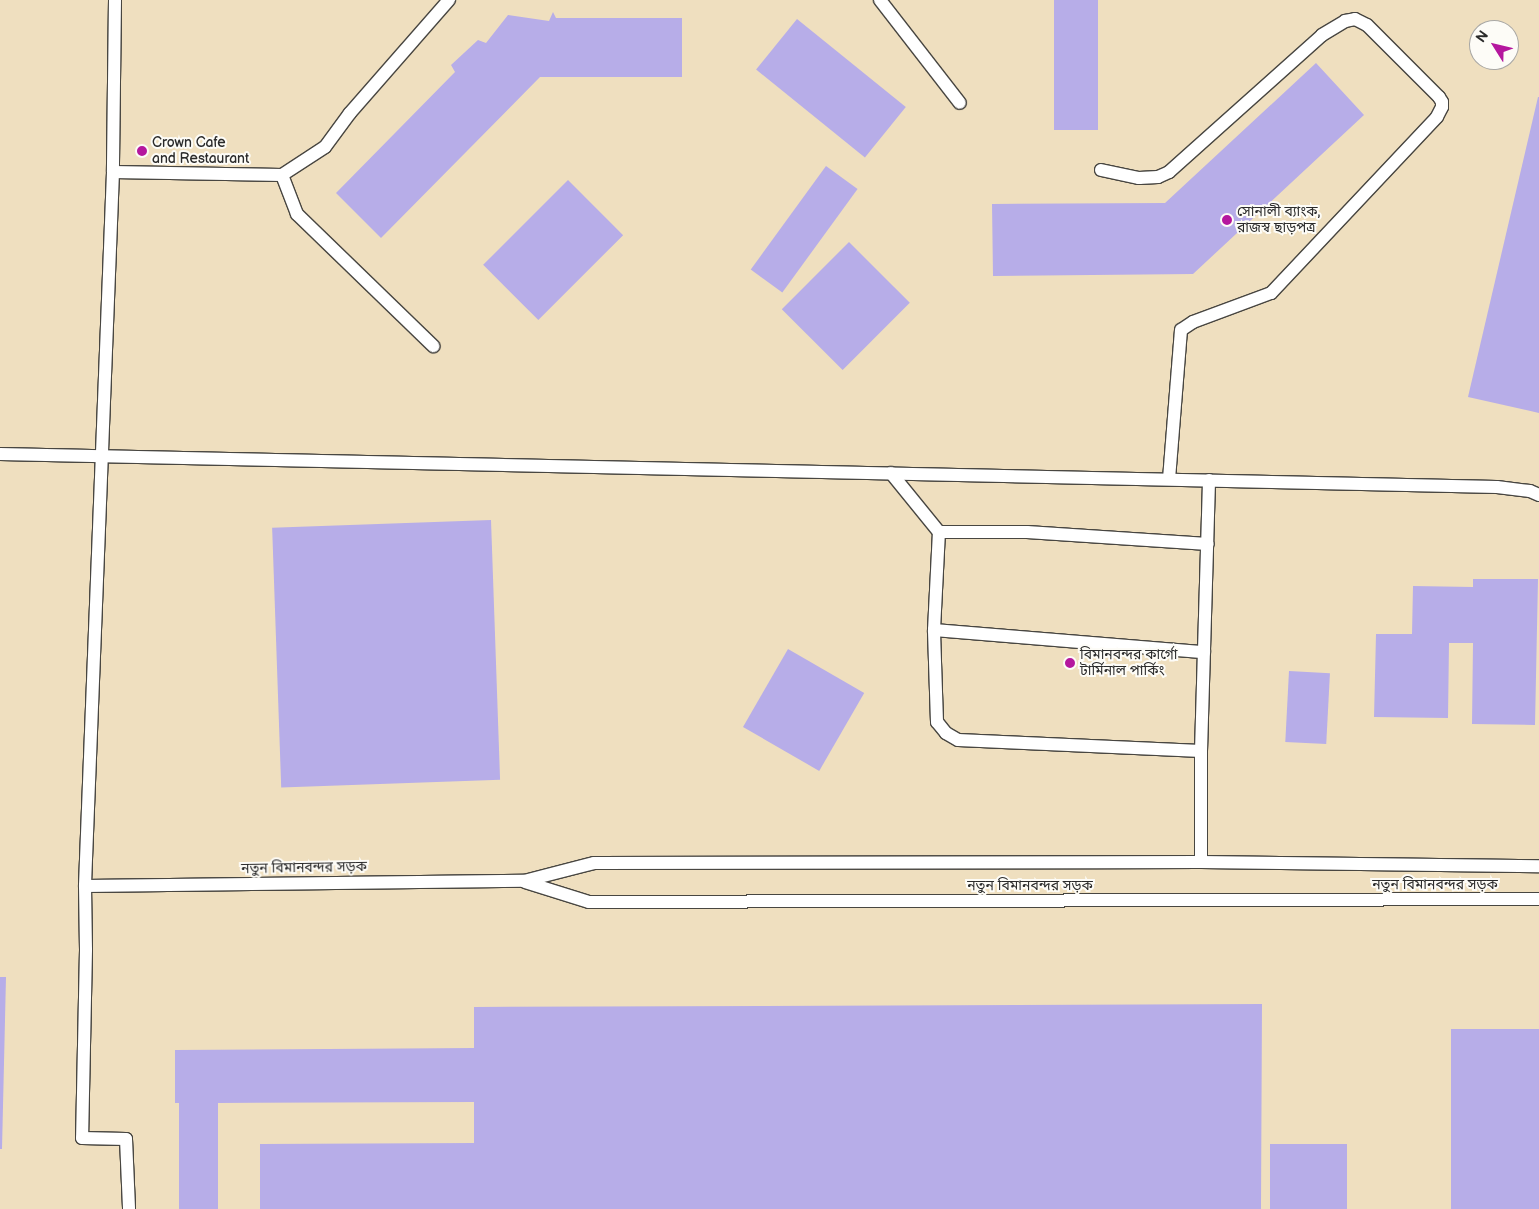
<!DOCTYPE html>
<html>
<head>
<meta charset="utf-8">
<style>
  body { margin:0 }
  #map { position:relative; width:1539px; height:1209px; overflow:hidden; background:#efdfbf; font-family:"Balsamiq Sans","Noto Sans Bengali",sans-serif }
  div>[style] { position:absolute }
  .building>* { inset:0; background:#b7ade8; transform-origin:0 0 }
  .roads { filter:drop-shadow(1px 0 #484641) drop-shadow(-1px 0 #484641) drop-shadow(0 1px #484641) drop-shadow(0 -1px #484641) }
  .lane>* { height:12px; margin:-6px; padding:0 6px; transform-origin:6px; border-radius:6px; background:#fff }
  .dots>* { width:14px; height:14px; translate:-50% -50%; box-sizing:border-box; border:2px solid #fdfcf7; border-radius:50% }
  span { translate:-50% -50%; white-space:nowrap; text-align:center; line-height:1.15; -webkit-text-stroke:4px #fdfcf7; paint-order:stroke }
  .poi-label { font-size:14px; color:#2b2b2b }
  .left { translate:0 -50%; text-align:left }
  .street-label { font-size:14px; color:#2b2b2b }
  .north { position:absolute; left:1469px; top:20px; width:50px; height:50px; box-sizing:border-box; background:#fdfcf7; border:1px solid #a9a8a5; border-radius:50%; rotate:306deg; font-size:14px; font-weight:700; line-height:20px; text-align:center; color:#2b2b2b }
  .north::after { content:''; display:block; margin:auto; width:18px; height:22px; background:#b5179e; clip-path:polygon(50% 0,100% 100%,50% 72%,0 100%) }
</style>
</head>
<body>
<div id="map">
  <div class="building">
    <i style="left:1054px;top:0;width:44px;height:130px"></i>
    <i style="clip-path:polygon(553px 12px,556px 18px,682px 18px,682px 77px,540px 77px,381px 238px,336px 193px,455px 72px,451px 65px,478px 40px,486px 43px,508px 15px,549px 21px)"></i>
    <i style="left:797px;top:19px;width:140px;height:65px;rotate:39deg"></i>
    <i style="clip-path:polygon(1316px 63px,1364px 115px,1193px 274px,993px 276px,992px 204px,1165px 203px)"></i>
    <i style="clip-path:polygon(1538px 97px,1539px 97px,1539px 413px,1468px 397px)"></i>
    <i style="left:826px;top:166px;width:39px;height:128px;rotate:36deg"></i>
    <i style="left:568px;top:180px;width:78px;height:120px;rotate:45deg"></i>
    <i style="left:849px;top:242px;width:86px;height:95px;rotate:45deg"></i>
    <i style="left:491px;top:520px;width:260px;height:219px;rotate:88deg"></i>
    <i style="clip-path:polygon(1473px 579px,1538px 579px,1535px 725px,1472px 724px,1473px 643px,1449px 643px,1448px 718px,1374px 717px,1376px 634px,1412px 634px,1413px 586px,1473px 587px)"></i>
    <i style="left:788px;top:649px;width:88px;height:90px;rotate:30deg"></i>
    <i style="left:1289px;top:671px;width:41px;height:71px;rotate:3deg"></i>
    <i style="clip-path:polygon(0 977px,6px 977px,2px 1149px,0 1149px)"></i>
    <i style="clip-path:polygon(1262px 1004px,1261px 1209px,260px 1209px,260px 1144px,474px 1143px,474px 1102px,218px 1103px,218px 1209px,179px 1209px,179px 1103px,175px 1103px,175px 1050px,474px 1048px,474px 1007px)"></i>
    <i style="left:1451px;top:1029px;width:88px;height:180px"></i>
    <i style="left:1270px;top:1144px;width:77px;height:65px"></i>
  </div>
  <div class="roads">
    <div class="lane">
      <i style="left:115px;top:0;width:172px;rotate:90.7deg"></i>
      <i style="left:113px;top:172px;width:715px;rotate:92.25deg"></i>
      <i style="left:85px;top:886px;width:64px;rotate:89.1deg"></i>
      <i style="left:86px;top:950px;width:188px;rotate:91.2deg"></i>
      <i style="left:82px;top:1138px;width:44px;rotate:1.3deg"></i>
      <i style="left:126px;top:1139px;width:70px;rotate:87.5deg"></i>
      <i style="left:880px;top:0;width:130px;rotate:52.2deg"></i>
      <i style="left:1101px;top:170px;width:39px;rotate:12deg"></i>
      <i style="left:1139px;top:178px;width:19px;rotate:-3deg"></i>
      <i style="left:1158px;top:177px;width:12px;rotate:-24deg"></i>
      <i style="left:1169px;top:172px;width:205px;rotate:-41.8deg"></i>
      <i style="left:1322px;top:35px;width:27px;rotate:-31deg"></i>
      <i style="left:1345px;top:21px;width:10px;rotate:-11deg"></i>
      <i style="left:1355px;top:19px;width:13px;rotate:27deg"></i>
      <i style="left:1367px;top:25px;width:102px;rotate:45deg"></i>
      <i style="left:1439px;top:97px;width:6px;rotate:59deg"></i>
      <i style="left:1442px;top:102px;width:5px;rotate:90deg"></i>
      <i style="left:1442px;top:107px;width:11px;rotate:117deg"></i>
      <i style="left:1437px;top:117px;width:242px;rotate:133.3deg"></i>
      <i style="left:1271px;top:293px;width:83px;rotate:159.6deg"></i>
      <i style="left:1193px;top:322px;width:14px;rotate:146deg"></i>
      <i style="left:1181px;top:330px;width:149px;rotate:94.6deg"></i>
      <i style="left:113px;top:172px;width:169px;rotate:1deg"></i>
      <i style="left:282px;top:175px;width:51px;rotate:-33.1deg"></i>
      <i style="left:325px;top:147px;width:42px;rotate:-53.7deg"></i>
      <i style="left:350px;top:113px;width:150px;rotate:-48.8deg"></i>
      <i style="left:282px;top:175px;width:42px;rotate:69deg"></i>
      <i style="left:297px;top:214px;width:190px;rotate:44.1deg"></i>
      <i style="left:0;top:454px;width:1497px;rotate:1.26deg"></i>
      <i style="left:1497px;top:487px;width:33px;rotate:7deg"></i>
      <i style="left:1530px;top:491px;width:10px;rotate:24deg"></i>
      <i style="left:891px;top:473px;width:76px;rotate:50.9deg"></i>
      <i style="left:934px;top:630px;width:271px;rotate:4.7deg"></i>
      <i style="left:1201px;top:751px;width:243px;rotate:-177.4deg"></i>
      <i style="left:958px;top:740px;width:14px;rotate:-150deg"></i>
      <i style="left:946px;top:733px;width:14px;rotate:-129deg"></i>
      <i style="left:937px;top:722px;width:92px;rotate:-91.9deg"></i>
      <i style="left:934px;top:630px;width:98px;rotate:-87.1deg"></i>
      <i style="left:939px;top:532px;width:88px"></i>
      <i style="left:1027px;top:532px;width:181px;rotate:3.8deg"></i>
      <i style="left:1201px;top:862px;width:111px;rotate:-90deg"></i>
      <i style="left:1201px;top:751px;width:271px;rotate:-88.3deg"></i>
      <i style="left:525px;top:882px;width:67px;rotate:17.4deg"></i>
      <i style="left:589px;top:902px;width:950px;rotate:-0.18deg"></i>
      <i style="left:85px;top:886px;width:439px;rotate:-0.7deg"></i>
      <i style="left:524px;top:881px;width:72px;rotate:-14.4deg"></i>
      <i style="left:594px;top:863px;width:607px;rotate:-0.09deg"></i>
      <i style="left:1201px;top:862px;width:338px;rotate:0.7deg"></i>
    </div>
  </div>
  <div class="dots">
    <i style="left:142px;top:151px;background:#b5179e"></i>
    <i style="left:1227px;top:220px;background:#b5179e"></i>
    <i style="left:1070px;top:663px;background:#b5179e"></i>
  </div>
  <div class="poi-label">
    <span class="left" style="left:152px;top:151px">Crown Cafe<br>and Restaurant</span>
    <span class="left" style="left:1237px;top:220px">সোনালী ব্যাংক,<br>রাজস্ব ছাড়পত্র</span>
    <span class="left" style="left:1080px;top:663px">বিমানবন্দর কার্গো<br>টার্মিনাল পার্কিং</span>
  </div>
  <div class="street-label">
    <span style="left:304px;top:868px;rotate:-1deg">নতুন বিমানবন্দর সড়ক</span>
    <span style="left:1435px;top:885px">নতুন বিমানবন্দর সড়ক</span>
    <span style="left:1030px;top:886px">নতুন বিমানবন্দর সড়ক</span>
  </div>
  <div class="north">N</div>
</div>
</body>
</html>
